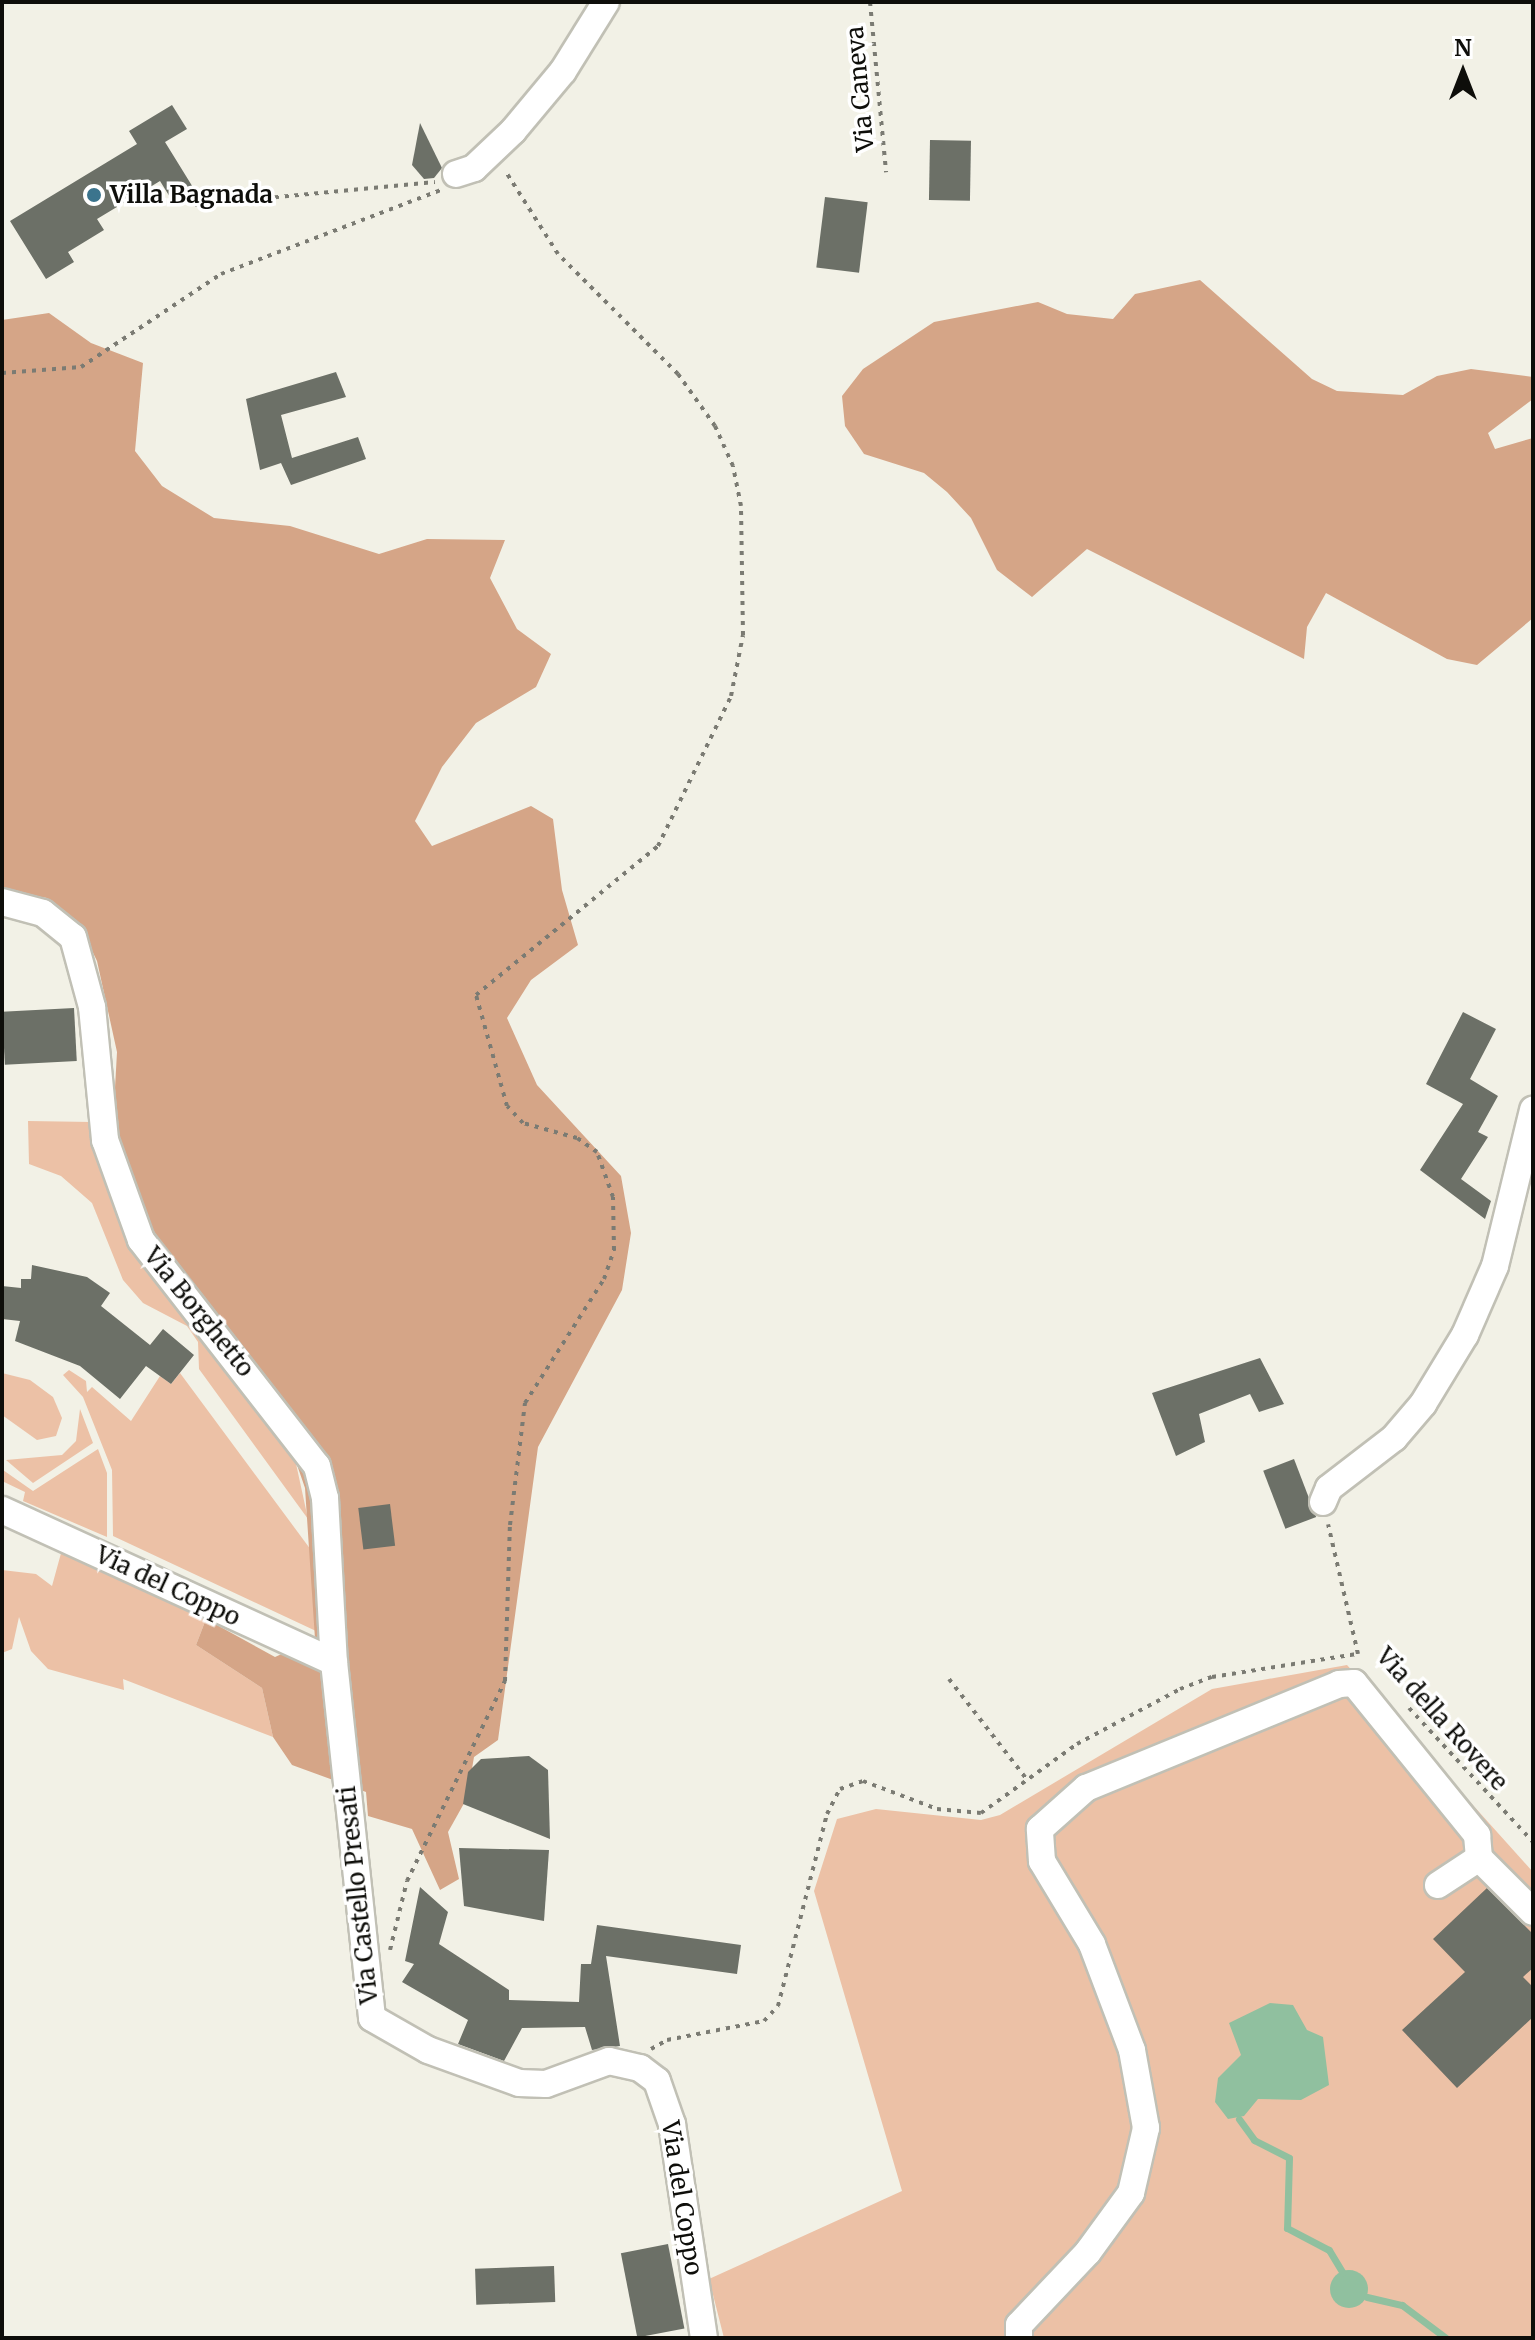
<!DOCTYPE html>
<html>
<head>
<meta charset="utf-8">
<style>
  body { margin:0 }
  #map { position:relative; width:1535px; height:2340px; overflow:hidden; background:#f2f1e6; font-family:Merriweather,serif }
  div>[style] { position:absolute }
  .green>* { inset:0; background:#ecc1a6 }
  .forest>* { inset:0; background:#d5a587 }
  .water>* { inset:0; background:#90c09f }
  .round { border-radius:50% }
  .stream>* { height:7px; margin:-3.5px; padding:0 3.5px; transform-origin:3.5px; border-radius:3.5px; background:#90c09f }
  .building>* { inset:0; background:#6c7067; transform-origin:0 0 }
  .path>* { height:4px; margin-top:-2px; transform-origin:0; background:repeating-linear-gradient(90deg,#7b7b73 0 4px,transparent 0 10px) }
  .roads { filter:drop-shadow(2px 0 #c1c0b5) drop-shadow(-2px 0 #c1c0b5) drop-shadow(0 2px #c1c0b5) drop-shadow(0 -2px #c1c0b5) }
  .minor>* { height:26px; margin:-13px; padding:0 13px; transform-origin:13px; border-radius:13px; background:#fff }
  .dots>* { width:22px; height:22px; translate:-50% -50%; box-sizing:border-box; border:4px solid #fff; border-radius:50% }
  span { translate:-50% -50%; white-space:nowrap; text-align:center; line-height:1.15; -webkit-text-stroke:7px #fff; paint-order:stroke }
  .street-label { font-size:24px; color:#0e0e0a }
  .poi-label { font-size:24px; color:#0e0e0a; font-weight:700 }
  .left { translate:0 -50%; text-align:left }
  .frame { position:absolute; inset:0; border:4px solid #0e0e0a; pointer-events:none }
  .north { position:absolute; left:1423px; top:32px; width:80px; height:80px; -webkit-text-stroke:6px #fff; paint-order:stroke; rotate:0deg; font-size:22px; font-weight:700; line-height:32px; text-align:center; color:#0e0e0a }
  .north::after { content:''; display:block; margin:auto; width:28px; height:36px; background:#0e0e0a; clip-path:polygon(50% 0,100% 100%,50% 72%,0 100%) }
</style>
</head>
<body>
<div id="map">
  <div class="green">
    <i style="clip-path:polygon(28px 1121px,92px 1122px,295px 1459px,308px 1519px,199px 1369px,198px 1342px,187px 1326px,143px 1303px,123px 1280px,92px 1203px,61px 1176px,29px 1164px)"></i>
    <i style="clip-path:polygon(69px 1370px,86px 1381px,87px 1392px,92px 1387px,131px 1421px,160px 1376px,171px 1384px,180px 1373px,311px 1550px,316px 1631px,113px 1536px,112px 1470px,83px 1397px,63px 1375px)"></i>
    <i style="clip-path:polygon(2px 1373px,30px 1380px,53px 1397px,62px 1418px,56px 1436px,37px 1440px,2px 1415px)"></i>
    <i style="clip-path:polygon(80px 1409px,93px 1443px,33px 1483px,6px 1460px,62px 1455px,76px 1441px)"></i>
    <i style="clip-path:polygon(98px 1449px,107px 1473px,107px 1537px,23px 1501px,25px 1492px,2px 1481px,3px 1470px,33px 1491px)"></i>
    <i style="clip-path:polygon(63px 1546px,206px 1619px,196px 1645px,262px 1688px,273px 1737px,123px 1679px,124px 1690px,48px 1669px,31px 1651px,19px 1617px,12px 1649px,2px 1653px,2px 1570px,36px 1574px,52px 1586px)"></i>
    <i style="clip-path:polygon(1347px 1665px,1533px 1872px,1533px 2338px,724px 2338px,709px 2279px,902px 2191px,814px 1891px,837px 1819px,876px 1809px,981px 1820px,1000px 1815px,1212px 1689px)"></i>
  </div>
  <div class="forest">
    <i style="clip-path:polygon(1200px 280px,1312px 379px,1337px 391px,1403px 395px,1437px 376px,1471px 369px,1533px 377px,1533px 399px,1488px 433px,1495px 449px,1533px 438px,1533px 618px,1477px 665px,1447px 659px,1326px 593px,1307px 627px,1304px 659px,1087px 549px,1032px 597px,997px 570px,971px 518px,947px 492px,924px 473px,864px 454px,845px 426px,842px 396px,863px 369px,934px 322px,1038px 302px,1067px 314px,1113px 319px,1135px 294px)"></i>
    <i style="clip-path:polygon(49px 313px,91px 343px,143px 363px,135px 451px,162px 486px,214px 518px,290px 526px,379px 554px,427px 539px,505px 540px,490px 578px,517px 629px,551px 654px,536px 687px,476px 723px,442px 767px,415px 821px,432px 846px,531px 806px,553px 819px,562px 890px,578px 945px,531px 980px,507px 1018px,537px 1085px,621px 1176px,631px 1233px,622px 1290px,538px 1447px,498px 1740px,474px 1757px,467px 1798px,448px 1832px,459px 1879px,440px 1890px,412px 1829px,368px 1816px,366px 1792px,292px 1765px,273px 1737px,262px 1688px,196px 1645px,206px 1619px,275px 1657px,315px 1639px,305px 1488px,295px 1459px,126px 1234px,114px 1106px,117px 1052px,97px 961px,78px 922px,47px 898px,4px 891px,2px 320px)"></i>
  </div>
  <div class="water">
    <i style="clip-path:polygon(1270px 2003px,1293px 2005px,1307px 2030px,1323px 2037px,1329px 2085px,1301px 2100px,1258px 2099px,1244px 2116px,1228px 2119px,1215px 2102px,1218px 2078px,1241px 2055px,1229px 2023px)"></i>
    <i class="round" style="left:1330px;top:2270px;width:38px;height:38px"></i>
  </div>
  <div class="stream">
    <i style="left:1239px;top:2119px;width:26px;rotate:54deg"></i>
    <i style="left:1254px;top:2140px;width:39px;rotate:27deg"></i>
    <i style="left:1289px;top:2158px;width:70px;rotate:91.6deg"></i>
    <i style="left:1287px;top:2228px;width:47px;rotate:27.6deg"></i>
    <i style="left:1329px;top:2250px;width:26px;rotate:59deg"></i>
    <i style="left:1367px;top:2297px;width:36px;rotate:13deg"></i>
    <i style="left:1402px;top:2305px;width:55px;rotate:36.9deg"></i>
  </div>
  <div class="building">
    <i style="clip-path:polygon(172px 105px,187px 129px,165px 142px,194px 189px,173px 202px,160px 181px,97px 219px,104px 230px,68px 252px,74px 262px,46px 279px,10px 221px,137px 144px,129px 131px)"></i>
    <i style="clip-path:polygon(420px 123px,442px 168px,434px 178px,424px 179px,412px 165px)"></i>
    <i style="left:930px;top:140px;width:41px;height:60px;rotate:1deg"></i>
    <i style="left:825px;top:197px;width:43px;height:71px;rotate:7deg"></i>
    <i style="clip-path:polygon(336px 372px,346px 397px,281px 415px,292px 458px,358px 437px,366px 459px,291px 485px,281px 463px,260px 470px,246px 399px)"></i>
    <i style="left:74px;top:1008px;width:53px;height:72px;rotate:87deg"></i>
    <i style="clip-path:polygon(1463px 1012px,1496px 1029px,1470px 1079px,1498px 1096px,1478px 1132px,1488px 1137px,1461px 1179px,1491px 1201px,1485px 1219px,1420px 1170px,1463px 1104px,1426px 1084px)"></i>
    <i style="clip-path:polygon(32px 1265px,87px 1277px,110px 1293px,101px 1306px,150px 1345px,163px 1329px,194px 1355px,171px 1384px,146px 1366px,120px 1399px,80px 1366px,15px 1341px,20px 1321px,2px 1319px,2px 1286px,21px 1288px,21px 1279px,31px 1279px)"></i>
    <i style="clip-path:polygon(1260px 1358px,1284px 1404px,1259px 1412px,1250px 1394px,1199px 1414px,1205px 1442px,1176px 1456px,1152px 1393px)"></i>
    <i style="left:1294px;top:1459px;width:62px;height:33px;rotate:69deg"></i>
    <i style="left:390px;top:1504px;width:42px;height:32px;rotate:83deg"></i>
    <i style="clip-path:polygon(529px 1756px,548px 1770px,550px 1839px,463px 1804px,468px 1772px,481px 1759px)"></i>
    <i style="clip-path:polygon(459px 1848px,549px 1850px,544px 1921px,464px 1906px)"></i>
    <i style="clip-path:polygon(420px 1887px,448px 1912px,439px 1944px,509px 1990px,509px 2000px,579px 2002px,581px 1964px,591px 1964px,597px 1925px,741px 1945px,737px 1974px,606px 1956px,620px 2046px,592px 2050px,585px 2027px,522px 2028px,504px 2061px,458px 2044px,468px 2020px,402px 1982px,414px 1964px,405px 1961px)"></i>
    <i style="clip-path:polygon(1487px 1888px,1533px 1934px,1533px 1968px,1523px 1977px,1533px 1987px,1533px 2017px,1457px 2088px,1402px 2030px,1465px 1972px,1433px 1939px)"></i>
    <i style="left:668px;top:2244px;width:86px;height:48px;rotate:79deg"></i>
    <i style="left:554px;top:2266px;width:36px;height:79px;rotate:88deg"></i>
  </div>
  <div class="path">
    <i style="left:870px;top:2px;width:171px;rotate:84.6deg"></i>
    <i style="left:195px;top:205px;width:241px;rotate:-5.5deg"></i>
    <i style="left:2px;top:373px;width:79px;rotate:-4.3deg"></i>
    <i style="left:81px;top:367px;width:168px;rotate:-33.6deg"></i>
    <i style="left:221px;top:274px;width:235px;rotate:-20.9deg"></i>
    <i style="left:949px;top:1679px;width:129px;rotate:52.2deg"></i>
    <i style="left:1409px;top:1708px;width:183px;rotate:47.2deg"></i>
    <i style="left:390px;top:1950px;width:71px;rotate:-76.2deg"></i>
    <i style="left:407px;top:1881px;width:223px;rotate:-63.9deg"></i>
    <i style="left:505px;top:1681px;width:156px;rotate:-88.2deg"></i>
    <i style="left:510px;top:1525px;width:123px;rotate:-83deg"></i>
    <i style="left:525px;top:1403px;width:147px;rotate:-57.5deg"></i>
    <i style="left:604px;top:1279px;width:31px;rotate:-71deg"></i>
    <i style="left:614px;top:1250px;width:53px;rotate:-91.1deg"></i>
    <i style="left:613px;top:1197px;width:48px;rotate:-109.6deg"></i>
    <i style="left:597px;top:1152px;width:24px;rotate:-145deg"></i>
    <i style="left:577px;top:1138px;width:56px;rotate:-164.5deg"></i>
    <i style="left:523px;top:1123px;width:23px;rotate:-133deg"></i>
    <i style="left:507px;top:1106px;width:115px;rotate:-105.6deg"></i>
    <i style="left:476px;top:995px;width:235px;rotate:-39.3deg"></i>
    <i style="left:658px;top:846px;width:167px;rotate:-64deg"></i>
    <i style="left:731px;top:696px;width:62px;rotate:-78.9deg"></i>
    <i style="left:743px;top:635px;width:129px;rotate:-90.9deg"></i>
    <i style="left:741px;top:506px;width:41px;rotate:-101.3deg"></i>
    <i style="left:733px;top:466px;width:44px;rotate:-114.2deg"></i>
    <i style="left:715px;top:426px;width:64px;rotate:-125.4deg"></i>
    <i style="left:678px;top:374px;width:170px;rotate:-135deg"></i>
    <i style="left:558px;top:254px;width:97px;rotate:-122.4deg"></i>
    <i style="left:651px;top:2049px;width:18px;rotate:-29deg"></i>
    <i style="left:667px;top:2040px;width:99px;rotate:-11.1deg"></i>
    <i style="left:764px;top:2021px;width:21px;rotate:-47deg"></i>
    <i style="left:778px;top:2006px;width:198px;rotate:-75.7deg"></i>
    <i style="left:827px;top:1814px;width:28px;rotate:-63deg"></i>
    <i style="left:840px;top:1789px;width:24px;rotate:-19deg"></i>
    <i style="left:863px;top:1781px;width:79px;rotate:20.7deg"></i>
    <i style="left:937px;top:1809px;width:44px;rotate:5.2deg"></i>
    <i style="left:981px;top:1813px;width:118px;rotate:-35.7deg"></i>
    <i style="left:1077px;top:1744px;width:117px;rotate:-28.1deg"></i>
    <i style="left:1180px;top:1689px;width:34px;rotate:-21deg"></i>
    <i style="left:1212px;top:1677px;width:148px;rotate:-9deg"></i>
    <i style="left:1358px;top:1654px;width:133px;rotate:-103deg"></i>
  </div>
  <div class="roads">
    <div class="minor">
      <i style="left:456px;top:174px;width:19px;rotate:-18deg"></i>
      <i style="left:474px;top:168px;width:54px;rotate:-43.5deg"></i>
      <i style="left:513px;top:131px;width:78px;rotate:-50.2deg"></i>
      <i style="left:563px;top:71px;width:81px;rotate:-58.1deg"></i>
      <i style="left:2px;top:902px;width:42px;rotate:15deg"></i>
      <i style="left:43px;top:913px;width:38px;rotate:39deg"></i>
      <i style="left:73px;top:937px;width:73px;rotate:74.8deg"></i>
      <i style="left:92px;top:1007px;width:134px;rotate:84.4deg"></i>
      <i style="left:105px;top:1140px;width:106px;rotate:70.2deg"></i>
      <i style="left:141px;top:1240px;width:286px;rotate:52.1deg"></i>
      <i style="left:317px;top:1466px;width:33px;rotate:76deg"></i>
      <i style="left:325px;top:1498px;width:164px;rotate:86.9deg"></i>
      <i style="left:334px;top:1662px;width:358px;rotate:83.9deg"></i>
      <i style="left:372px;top:2018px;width:64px;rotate:29.7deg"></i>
      <i style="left:428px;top:2050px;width:97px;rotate:19.9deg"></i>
      <i style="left:519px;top:2083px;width:27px;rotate:2deg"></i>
      <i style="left:546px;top:2084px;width:67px;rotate:-20.1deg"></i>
      <i style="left:609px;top:2061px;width:32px;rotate:13deg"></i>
      <i style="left:640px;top:2068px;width:21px;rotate:37deg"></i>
      <i style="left:657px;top:2081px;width:46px;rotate:70.8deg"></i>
      <i style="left:672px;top:2124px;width:216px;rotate:81.5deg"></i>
      <i style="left:1323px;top:1502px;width:15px;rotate:-67deg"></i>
      <i style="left:1329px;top:1488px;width:82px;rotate:-37.6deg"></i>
      <i style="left:1394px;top:1438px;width:45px;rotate:-49.5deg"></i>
      <i style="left:1423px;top:1404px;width:81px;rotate:-58.7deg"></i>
      <i style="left:1465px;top:1335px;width:75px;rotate:-66.5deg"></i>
      <i style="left:1495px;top:1266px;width:161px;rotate:-76.3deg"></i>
      <i style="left:2px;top:1510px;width:365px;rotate:24.6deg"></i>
      <i style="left:1438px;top:1885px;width:49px;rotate:-33.4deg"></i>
      <i style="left:1479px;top:1858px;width:76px;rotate:45deg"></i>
      <i style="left:1019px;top:2338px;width:13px;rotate:-90deg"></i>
      <i style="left:1019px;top:2325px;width:100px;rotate:-46.6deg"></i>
      <i style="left:1088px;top:2252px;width:73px;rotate:-53.9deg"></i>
      <i style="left:1131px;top:2193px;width:67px;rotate:-77deg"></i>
      <i style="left:1146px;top:2128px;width:79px;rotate:-100.2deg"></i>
      <i style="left:1132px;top:2050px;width:113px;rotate:-110.7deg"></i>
      <i style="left:1092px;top:1944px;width:97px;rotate:-121.1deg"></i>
      <i style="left:1042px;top:1861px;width:32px;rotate:-94deg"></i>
      <i style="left:1040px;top:1829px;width:62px;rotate:-41.7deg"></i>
      <i style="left:1086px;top:1788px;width:274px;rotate:-22.3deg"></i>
      <i style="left:1339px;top:1684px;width:15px;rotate:-4deg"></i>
      <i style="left:1354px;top:1683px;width:196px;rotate:51deg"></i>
      <i style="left:1477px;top:1835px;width:23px;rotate:85deg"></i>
    </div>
  </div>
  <div class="dots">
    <i style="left:94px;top:195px;background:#3b748d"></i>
  </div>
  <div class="street-label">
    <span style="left:860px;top:89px;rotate:-95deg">Via Caneva</span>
    <span style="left:199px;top:1312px;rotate:51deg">Via Borghetto</span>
    <span style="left:168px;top:1586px;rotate:25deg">Via del Coppo</span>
    <span style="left:1442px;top:1719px;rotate:48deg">Via della Rovere</span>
    <span style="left:358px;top:1895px;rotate:-96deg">Via Castello Presati</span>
    <span style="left:682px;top:2198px;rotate:81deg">Via del Coppo</span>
  </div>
  <div class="poi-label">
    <span class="left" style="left:110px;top:195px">Villa Bagnada</span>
  </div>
  <div class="frame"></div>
  <div class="north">N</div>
</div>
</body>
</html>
